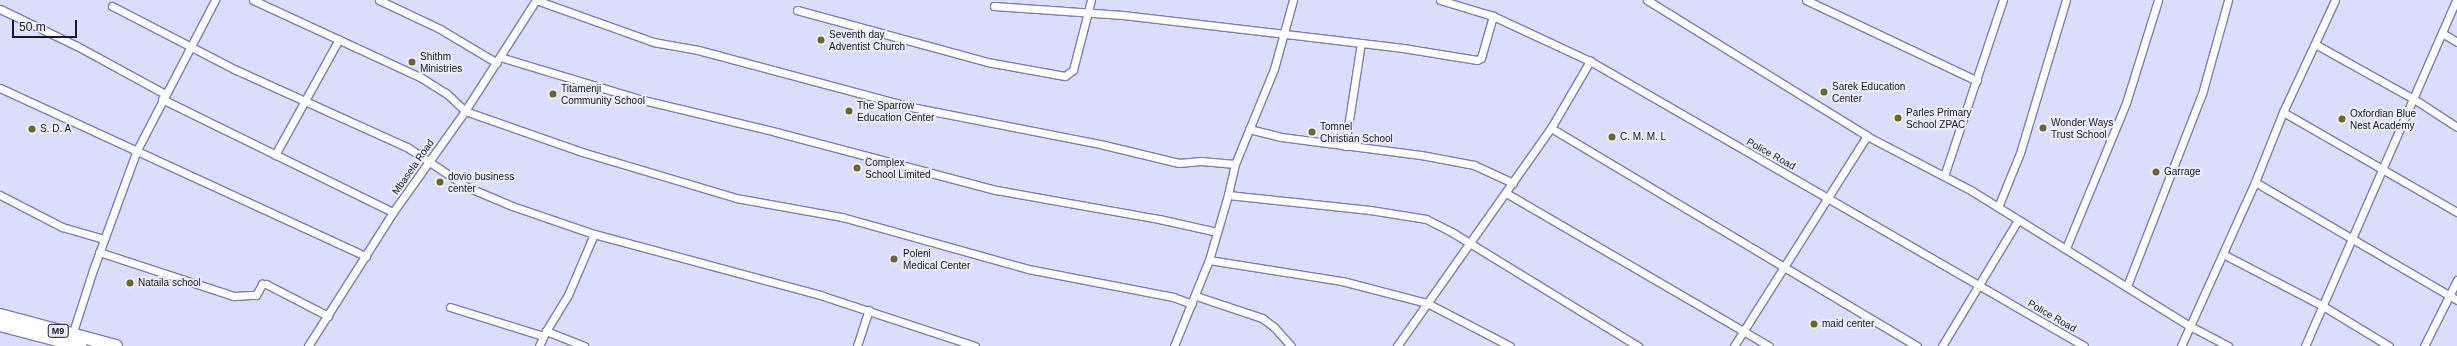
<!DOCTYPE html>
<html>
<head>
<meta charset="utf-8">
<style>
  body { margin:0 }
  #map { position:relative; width:2457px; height:346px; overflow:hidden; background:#dbddfc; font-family:Helvetica,sans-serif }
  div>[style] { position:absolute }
  .roads { filter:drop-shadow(1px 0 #7d7ead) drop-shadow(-1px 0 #7d7ead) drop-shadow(0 1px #7d7ead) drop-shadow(0 -1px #7d7ead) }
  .street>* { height:7px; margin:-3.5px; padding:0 3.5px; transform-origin:3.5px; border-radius:3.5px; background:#fff }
  .primary>* { height:12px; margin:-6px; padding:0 6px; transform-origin:6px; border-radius:6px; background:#fff }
  .dots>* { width:11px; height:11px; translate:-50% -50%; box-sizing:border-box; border:2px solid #ebecf7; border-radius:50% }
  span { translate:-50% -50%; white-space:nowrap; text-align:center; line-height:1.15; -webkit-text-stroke:4px #ebecf7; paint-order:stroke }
  .shield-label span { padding:1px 3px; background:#ebecf7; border:1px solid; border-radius:3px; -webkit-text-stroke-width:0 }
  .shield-label { font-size:9px; color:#18182a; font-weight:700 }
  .poi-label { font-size:10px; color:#18182a }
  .left { translate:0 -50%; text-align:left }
  .street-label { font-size:10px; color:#18182a }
  .scale { position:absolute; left:12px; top:20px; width:65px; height:18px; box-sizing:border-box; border:2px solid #18182a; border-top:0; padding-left:5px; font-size:12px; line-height:14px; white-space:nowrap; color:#18182a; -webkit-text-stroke:3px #ebecf7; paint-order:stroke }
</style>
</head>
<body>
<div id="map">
  <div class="roads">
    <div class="street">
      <i style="left:253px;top:0;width:184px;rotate:24.8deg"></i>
      <i style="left:420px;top:77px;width:31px;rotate:32deg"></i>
      <i style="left:446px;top:93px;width:26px;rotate:43deg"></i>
      <i style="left:465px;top:111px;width:124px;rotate:19.3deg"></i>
      <i style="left:582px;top:152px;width:161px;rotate:16.6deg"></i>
      <i style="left:736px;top:198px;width:108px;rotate:10.2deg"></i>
      <i style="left:842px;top:217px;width:193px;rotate:15.6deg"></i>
      <i style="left:1028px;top:269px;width:148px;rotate:10.9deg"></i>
      <i style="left:1173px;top:297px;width:20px;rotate:20deg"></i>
      <i style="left:379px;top:0;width:68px;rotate:25.4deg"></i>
      <i style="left:440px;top:29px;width:66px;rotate:30.8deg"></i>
      <i style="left:536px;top:0;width:124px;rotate:19.7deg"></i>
      <i style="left:653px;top:42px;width:46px;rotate:10.1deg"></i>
      <i style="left:698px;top:50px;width:220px;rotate:15deg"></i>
      <i style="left:911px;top:107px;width:197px;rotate:11.1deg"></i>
      <i style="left:1104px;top:145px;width:77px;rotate:13.5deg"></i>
      <i style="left:1179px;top:163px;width:22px;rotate:-5deg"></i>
      <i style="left:1201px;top:161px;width:34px;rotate:5deg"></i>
      <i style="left:1293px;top:0;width:72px;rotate:105.4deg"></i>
      <i style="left:1274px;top:69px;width:103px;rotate:112.3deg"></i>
      <i style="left:1235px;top:164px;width:32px;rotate:103deg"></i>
      <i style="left:1228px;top:195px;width:143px;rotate:6deg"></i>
      <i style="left:1370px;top:210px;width:57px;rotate:9.1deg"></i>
      <i style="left:1426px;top:219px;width:33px;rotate:27deg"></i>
      <i style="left:1455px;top:234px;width:215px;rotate:31.5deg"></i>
      <i style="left:1440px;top:0;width:55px;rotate:16.8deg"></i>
      <i style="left:1493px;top:16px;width:107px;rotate:24.9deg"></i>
      <i style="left:1590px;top:61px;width:570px;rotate:29.98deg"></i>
      <i style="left:1647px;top:0;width:259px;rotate:31.7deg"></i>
      <i style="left:1867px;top:136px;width:119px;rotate:27.6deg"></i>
      <i style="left:1972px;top:191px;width:256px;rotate:31.8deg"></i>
      <i style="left:2190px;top:326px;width:43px;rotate:27.8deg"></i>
      <i style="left:1806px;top:0;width:189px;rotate:25.3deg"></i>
      <i style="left:112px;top:6px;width:137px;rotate:27.3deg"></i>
      <i style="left:234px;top:69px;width:190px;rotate:24.3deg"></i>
      <i style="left:407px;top:147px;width:72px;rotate:33.7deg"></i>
      <i style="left:467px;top:187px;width:49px;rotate:22.9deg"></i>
      <i style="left:512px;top:206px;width:87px;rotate:18.9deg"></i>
      <i style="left:594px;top:234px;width:237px;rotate:15.1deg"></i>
      <i style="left:823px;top:296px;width:160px;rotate:18.2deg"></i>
      <i style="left:994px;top:6px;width:129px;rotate:4deg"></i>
      <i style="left:1123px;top:15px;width:282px;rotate:6.7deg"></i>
      <i style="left:1403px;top:48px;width:75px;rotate:9.2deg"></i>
      <i style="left:1477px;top:60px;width:4px;rotate:-27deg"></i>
      <i style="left:1481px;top:58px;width:44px;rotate:-74.1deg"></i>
      <i style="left:0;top:9px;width:85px;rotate:25.7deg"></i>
      <i style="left:77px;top:46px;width:100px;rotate:28.6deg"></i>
      <i style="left:797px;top:10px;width:197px;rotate:15.3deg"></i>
      <i style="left:987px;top:62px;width:79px;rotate:10.2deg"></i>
      <i style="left:1065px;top:76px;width:10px;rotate:-37deg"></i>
      <i style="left:1073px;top:70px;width:72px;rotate:-75.6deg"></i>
      <i style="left:2442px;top:33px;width:17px;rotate:31deg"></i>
      <i style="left:2315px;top:44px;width:113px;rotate:29.1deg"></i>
      <i style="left:2414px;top:99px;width:51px;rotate:33.1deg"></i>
      <i style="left:500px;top:57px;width:145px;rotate:16.8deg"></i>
      <i style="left:639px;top:99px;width:141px;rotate:13.5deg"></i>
      <i style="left:776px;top:132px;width:228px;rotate:14.8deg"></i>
      <i style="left:996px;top:190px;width:166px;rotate:10.1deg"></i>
      <i style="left:1159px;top:219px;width:59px;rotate:12.6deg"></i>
      <i style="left:0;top:88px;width:403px;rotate:24.7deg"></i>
      <i style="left:162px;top:99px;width:257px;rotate:26.1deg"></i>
      <i style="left:2283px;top:112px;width:201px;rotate:29.9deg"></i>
      <i style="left:1551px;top:128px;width:426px;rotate:30.8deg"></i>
      <i style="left:1249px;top:129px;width:33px;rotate:14deg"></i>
      <i style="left:1281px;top:137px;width:141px;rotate:7.3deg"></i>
      <i style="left:1421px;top:155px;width:54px;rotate:10.7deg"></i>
      <i style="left:1474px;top:165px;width:43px;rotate:24.8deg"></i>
      <i style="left:1345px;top:146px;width:104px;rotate:-81.2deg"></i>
      <i style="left:275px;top:155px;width:132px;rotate:-61.1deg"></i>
      <i style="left:1944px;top:176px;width:186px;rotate:-71.5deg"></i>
      <i style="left:2255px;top:182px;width:234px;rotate:30.3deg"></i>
      <i style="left:1506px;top:193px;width:304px;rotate:30.2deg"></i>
      <i style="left:0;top:195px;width:70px;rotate:27.3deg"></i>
      <i style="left:62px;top:227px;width:44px;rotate:15.9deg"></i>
      <i style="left:1228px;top:195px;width:68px;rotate:106.3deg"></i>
      <i style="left:1209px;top:260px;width:135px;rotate:9deg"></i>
      <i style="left:1342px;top:281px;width:88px;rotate:14.5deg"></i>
      <i style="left:1427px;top:303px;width:93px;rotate:27.4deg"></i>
      <i style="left:1998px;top:207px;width:58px;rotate:-67.8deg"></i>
      <i style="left:2020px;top:153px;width:160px;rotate:-73.3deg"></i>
      <i style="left:2066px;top:248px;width:157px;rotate:-67.5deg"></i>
      <i style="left:2126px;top:103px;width:108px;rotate:-72.7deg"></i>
      <i style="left:99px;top:252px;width:142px;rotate:18.1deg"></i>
      <i style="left:234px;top:296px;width:22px;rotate:-3deg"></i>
      <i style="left:256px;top:295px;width:13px;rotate:-61deg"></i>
      <i style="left:262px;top:284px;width:4px"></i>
      <i style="left:266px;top:284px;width:70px;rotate:27.3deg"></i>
      <i style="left:2223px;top:254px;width:113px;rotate:27.5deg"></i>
      <i style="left:2323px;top:306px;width:77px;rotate:31.2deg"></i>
      <i style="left:2127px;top:286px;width:206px;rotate:-68.7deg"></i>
      <i style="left:2202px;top:94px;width:98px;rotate:-74.5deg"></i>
      <i style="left:1196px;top:296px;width:70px;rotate:18.4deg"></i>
      <i style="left:1262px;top:318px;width:15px;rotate:37deg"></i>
      <i style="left:1274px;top:327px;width:25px;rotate:48deg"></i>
      <i style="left:450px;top:307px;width:97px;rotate:17.3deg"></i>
      <i style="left:546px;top:331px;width:42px;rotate:-58.6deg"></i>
      <i style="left:568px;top:295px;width:66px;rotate:-66.9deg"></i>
      <i style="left:72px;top:335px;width:68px;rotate:-72.1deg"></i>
      <i style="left:93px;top:270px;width:128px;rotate:-69.9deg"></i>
      <i style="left:137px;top:150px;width:169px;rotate:-62.5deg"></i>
      <i style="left:308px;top:346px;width:159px;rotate:-57.6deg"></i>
      <i style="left:393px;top:212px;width:124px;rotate:-54.5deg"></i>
      <i style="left:465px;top:111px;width:132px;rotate:-57.4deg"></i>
      <i style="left:539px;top:346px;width:17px;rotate:-65deg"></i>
      <i style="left:546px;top:331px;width:41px;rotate:21.5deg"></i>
      <i style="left:857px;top:346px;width:38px;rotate:-72deg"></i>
      <i style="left:1174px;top:346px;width:93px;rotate:-67.9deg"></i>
      <i style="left:1397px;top:346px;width:267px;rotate:-54.8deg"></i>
      <i style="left:1551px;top:128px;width:78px;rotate:-59.8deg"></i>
      <i style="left:1734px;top:346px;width:249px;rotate:-57.7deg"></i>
      <i style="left:1942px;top:346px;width:147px;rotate:-58.9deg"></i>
      <i style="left:2181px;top:346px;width:180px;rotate:-65.7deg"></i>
      <i style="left:2255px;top:182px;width:75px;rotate:-68.2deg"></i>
      <i style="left:2283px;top:112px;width:123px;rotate:-65.1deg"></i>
      <i style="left:2305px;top:346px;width:378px;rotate:-66.4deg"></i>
      <i style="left:2424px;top:346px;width:74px;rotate:-63.4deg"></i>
    </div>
    <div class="primary">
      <i style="left:0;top:315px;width:120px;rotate:15deg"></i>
      <i style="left:0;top:325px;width:83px;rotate:14.7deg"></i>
    </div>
  </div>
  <div class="dots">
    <i style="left:821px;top:40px;background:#6b6531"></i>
    <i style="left:412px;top:62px;background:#6b6531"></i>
    <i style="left:1824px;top:92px;background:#6b6531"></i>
    <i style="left:553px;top:94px;background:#6b6531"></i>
    <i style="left:849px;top:111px;background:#6b6531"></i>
    <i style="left:1898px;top:118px;background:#6b6531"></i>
    <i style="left:2342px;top:119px;background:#6b6531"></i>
    <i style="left:2043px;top:128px;background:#6b6531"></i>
    <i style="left:32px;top:129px;background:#6b6531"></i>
    <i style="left:1312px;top:132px;background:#6b6531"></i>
    <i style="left:1612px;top:137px;background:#6b6531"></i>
    <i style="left:857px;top:168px;background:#6b6531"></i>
    <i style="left:2156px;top:172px;background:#6b6531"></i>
    <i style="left:440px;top:182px;background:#6b6531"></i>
    <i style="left:894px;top:259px;background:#6b6531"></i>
    <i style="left:130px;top:283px;background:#6b6531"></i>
    <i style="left:1814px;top:324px;background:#6b6531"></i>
  </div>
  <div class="shield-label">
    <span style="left:58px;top:331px">M9</span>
  </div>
  <div class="poi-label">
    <span class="left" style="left:829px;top:40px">Seventh day<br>Adventist Church</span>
    <span class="left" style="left:420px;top:62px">Shithm<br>Ministries</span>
    <span class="left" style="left:1832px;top:92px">Sarek Education<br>Center</span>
    <span class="left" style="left:561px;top:94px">Titamenji<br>Community School</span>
    <span class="left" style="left:857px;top:111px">The Sparrow<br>Education Center</span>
    <span class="left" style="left:1906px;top:118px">Parles Primary<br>School ZPAC</span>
    <span class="left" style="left:2350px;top:119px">Oxfordian Blue<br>Nest Academy</span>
    <span class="left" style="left:2051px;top:128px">Wonder Ways<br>Trust School</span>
    <span class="left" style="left:1320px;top:132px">Tomnel<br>Christian School</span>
    <span class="left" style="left:40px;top:129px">S. D. A</span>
    <span class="left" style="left:1620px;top:137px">C. M. M. L</span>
    <span class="left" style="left:865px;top:168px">Complex<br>School Limited</span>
    <span class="left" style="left:2164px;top:172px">Garrage</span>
    <span class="left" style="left:448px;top:182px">dovio business<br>center</span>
    <span class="left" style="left:903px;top:259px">Poleni<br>Medical Center</span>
    <span class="left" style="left:138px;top:283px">Nataila school</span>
    <span class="left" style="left:1822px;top:324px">maid center</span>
  </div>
  <div class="street-label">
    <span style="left:1771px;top:154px;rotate:29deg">Police Road</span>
    <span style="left:413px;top:167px;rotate:-55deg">Mbasela Road</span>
    <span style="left:2052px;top:316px;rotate:30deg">Police Road</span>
  </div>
  <div class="scale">50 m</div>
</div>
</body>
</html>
